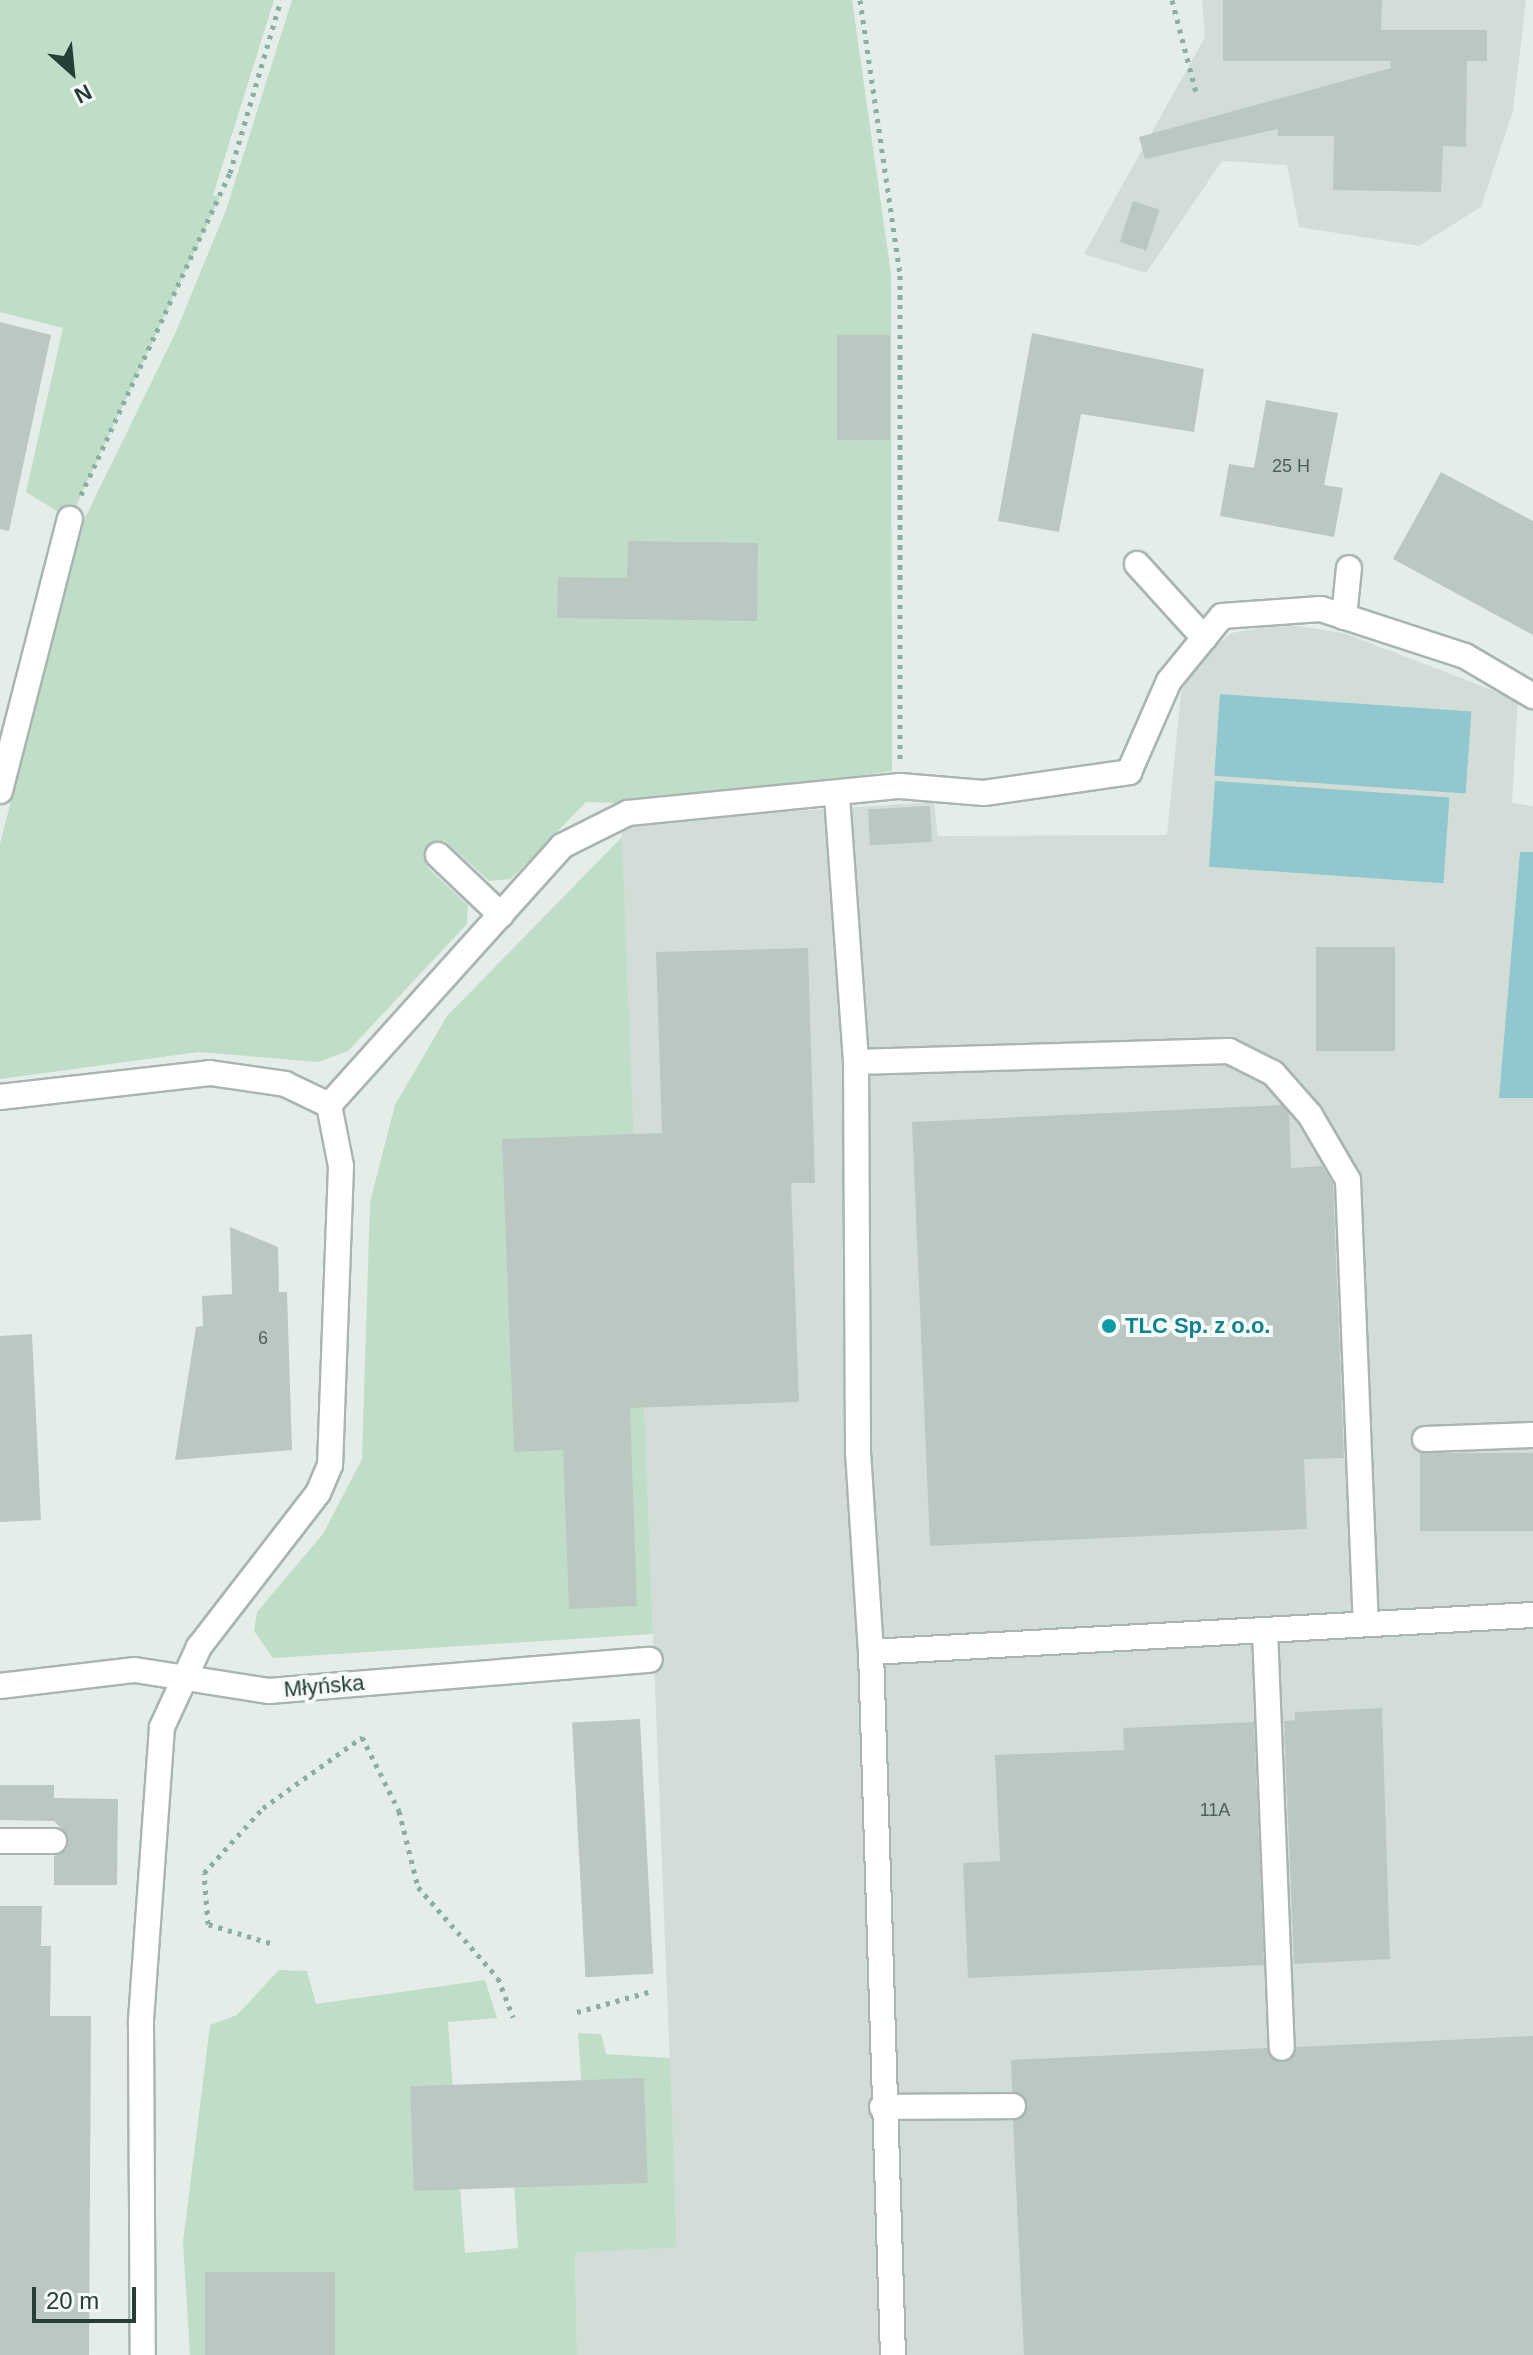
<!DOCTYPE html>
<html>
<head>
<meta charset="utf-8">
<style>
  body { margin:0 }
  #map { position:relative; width:1533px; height:2355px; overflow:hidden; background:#e5ede9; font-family:Helvetica,sans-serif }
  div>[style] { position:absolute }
  .built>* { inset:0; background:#d3ddd8 }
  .green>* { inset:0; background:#c0ddc7 }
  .water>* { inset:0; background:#91c7ce; transform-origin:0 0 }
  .building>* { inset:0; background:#bbc8c2; transform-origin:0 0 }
  .path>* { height:5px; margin-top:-2.5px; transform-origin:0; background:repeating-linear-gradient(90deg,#88afa1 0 4px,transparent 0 10px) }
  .roads { filter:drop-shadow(2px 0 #a8b5b0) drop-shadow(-2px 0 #a8b5b0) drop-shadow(0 2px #a8b5b0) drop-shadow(0 -2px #a8b5b0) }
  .minor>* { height:24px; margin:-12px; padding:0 12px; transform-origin:12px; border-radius:12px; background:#fff }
  .dots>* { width:22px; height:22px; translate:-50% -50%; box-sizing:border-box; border:4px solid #f6faf8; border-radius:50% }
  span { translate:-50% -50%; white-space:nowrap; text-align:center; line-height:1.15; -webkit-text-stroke:8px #f6faf8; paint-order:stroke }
  .number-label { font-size:18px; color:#4a605a }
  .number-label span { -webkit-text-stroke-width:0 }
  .culture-label { font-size:22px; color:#0d838f; font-weight:700 }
  .left { translate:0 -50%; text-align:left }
  .street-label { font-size:22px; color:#253e37 }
  .north { position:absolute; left:32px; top:32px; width:80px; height:80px; -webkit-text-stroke:6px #f6faf8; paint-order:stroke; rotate:153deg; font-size:22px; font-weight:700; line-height:32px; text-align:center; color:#253e37 }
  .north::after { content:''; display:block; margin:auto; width:28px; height:36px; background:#253e37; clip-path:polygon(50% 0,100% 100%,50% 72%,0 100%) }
  .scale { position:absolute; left:32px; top:2287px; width:104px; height:36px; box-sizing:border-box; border:4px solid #253e37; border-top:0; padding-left:10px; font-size:24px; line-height:28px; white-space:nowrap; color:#253e37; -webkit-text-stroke:6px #f6faf8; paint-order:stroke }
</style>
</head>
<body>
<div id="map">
  <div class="built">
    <i style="clip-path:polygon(1202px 0,1526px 0,1513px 111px,1481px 207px,1419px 246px,1299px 227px,1287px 165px,1222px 161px,1146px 273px,1084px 254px,1205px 37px)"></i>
    <i style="clip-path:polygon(1284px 624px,1344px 633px,1518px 700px,1512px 803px,1533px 806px,1533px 2355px,577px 2355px,575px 2253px,677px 2246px,621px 822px,934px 802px,938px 836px,1167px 835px,1181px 693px,1195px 664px,1231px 633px)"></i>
  </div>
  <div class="green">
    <i style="clip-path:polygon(0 0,274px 0,213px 195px,220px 197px,70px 519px,26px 492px,63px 328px,0 312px)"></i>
    <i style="clip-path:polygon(292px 0,852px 0,891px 274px,892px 771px,649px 804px,586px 802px,511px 879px,489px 881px,444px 840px,427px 867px,468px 905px,467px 924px,348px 1051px,318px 1062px,199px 1052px,0 1079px,0 844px,81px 526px,175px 334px,226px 210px)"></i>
    <i style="clip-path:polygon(622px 837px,653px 1634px,273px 1658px,254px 1631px,257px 1612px,323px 1534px,362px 1459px,370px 1202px,395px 1105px,447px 1016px)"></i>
    <i style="clip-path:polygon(279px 1970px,307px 1971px,316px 2004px,485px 1980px,497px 2018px,448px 2022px,465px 2253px,518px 2248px,513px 2169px,587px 2164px,578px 2033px,601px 2034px,606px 2054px,670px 2058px,677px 2247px,575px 2253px,577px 2355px,190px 2355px,183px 2242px,210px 2025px,237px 2015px)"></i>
  </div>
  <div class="water">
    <i style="left:1220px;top:694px;width:252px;height:82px;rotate:4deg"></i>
    <i style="left:1215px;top:781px;width:235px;height:86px;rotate:4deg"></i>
    <i style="clip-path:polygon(1520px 852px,1533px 852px,1533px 1098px,1499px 1098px)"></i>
  </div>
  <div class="building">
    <i style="clip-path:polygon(1223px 0,1382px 0,1381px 30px,1487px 30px,1487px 61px,1467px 61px,1466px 147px,1443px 146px,1441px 192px,1333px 190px,1334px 136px,1278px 136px,1278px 129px,1145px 159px,1139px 137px,1391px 68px,1390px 61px,1223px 61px)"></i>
    <i style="left:1133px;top:201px;width:28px;height:43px;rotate:18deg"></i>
    <i style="clip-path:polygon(0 322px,51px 335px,9px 531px,0 529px)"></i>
    <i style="clip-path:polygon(1032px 333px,1204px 369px,1194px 432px,1081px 414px,1059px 532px,998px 521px)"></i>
    <i style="left:837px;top:335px;width:53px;height:105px"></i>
    <i style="clip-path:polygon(1266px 400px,1338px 413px,1324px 485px,1343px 488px,1334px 537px,1220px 516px,1229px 464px,1254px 468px)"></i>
    <i style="clip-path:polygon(1441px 472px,1533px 521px,1533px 635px,1393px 559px)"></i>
    <i style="clip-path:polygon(628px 541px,758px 543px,757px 621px,557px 618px,558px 577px,627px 578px)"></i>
    <i style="left:930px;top:806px;width:36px;height:62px;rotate:87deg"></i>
    <i style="left:1316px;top:947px;width:79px;height:104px"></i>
    <i style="clip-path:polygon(808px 948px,815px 1183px,791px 1183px,799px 1402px,630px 1408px,637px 1606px,569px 1609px,563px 1450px,514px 1452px,502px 1139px,662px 1133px,656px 952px)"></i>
    <i style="clip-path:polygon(1282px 1105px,1289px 1113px,1291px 1168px,1322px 1166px,1333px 1184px,1344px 1458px,1304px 1459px,1307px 1529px,930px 1546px,912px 1122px)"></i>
    <i style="clip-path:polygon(230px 1227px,278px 1247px,279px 1292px,287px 1292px,292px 1450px,175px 1460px,196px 1327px,203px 1326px,202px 1296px,232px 1294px)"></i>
    <i style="clip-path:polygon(32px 1334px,41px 1520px,0 1522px,0 1336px)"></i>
    <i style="left:1533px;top:1453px;width:78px;height:113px;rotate:90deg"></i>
    <i style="clip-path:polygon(1382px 1708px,1390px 1959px,1294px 1964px,1284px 1721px,1295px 1720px,1295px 1712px)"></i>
    <i style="left:640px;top:1719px;width:255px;height:68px;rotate:87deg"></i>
    <i style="clip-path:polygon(1254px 1722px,1264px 1965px,968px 1978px,963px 1863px,1000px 1861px,995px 1755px,1124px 1750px,1123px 1728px)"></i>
    <i style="clip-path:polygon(0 1785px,54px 1785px,54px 1798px,118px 1799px,117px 1885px,54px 1885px,54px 1856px,67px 1849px,67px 1834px,54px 1821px,0 1820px)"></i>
    <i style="clip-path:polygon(0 1906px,42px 1906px,41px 1946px,51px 1946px,50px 2016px,91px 2016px,89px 2355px,0 2355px)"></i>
    <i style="clip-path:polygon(1533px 2036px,1533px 2355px,1024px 2355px,1013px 2121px,1028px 2105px,1012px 2091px,1011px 2060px,1267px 2048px,1283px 2063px,1297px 2047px)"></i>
    <i style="left:644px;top:2078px;width:105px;height:234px;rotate:88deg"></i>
    <i style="left:205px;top:2272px;width:130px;height:83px"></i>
  </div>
  <div class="path">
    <i style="left:860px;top:0;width:278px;rotate:81.7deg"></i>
    <i style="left:900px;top:275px;width:485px;rotate:90deg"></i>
    <i style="left:1172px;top:0;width:99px;rotate:75.4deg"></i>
    <i style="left:81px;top:495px;width:355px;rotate:-65.2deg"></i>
    <i style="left:230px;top:173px;width:180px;rotate:-73.6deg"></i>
    <i style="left:270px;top:1943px;width:65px;rotate:-163deg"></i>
    <i style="left:208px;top:1924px;width:51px;rotate:-94.5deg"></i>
    <i style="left:204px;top:1873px;width:88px;rotate:-47.8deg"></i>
    <i style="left:263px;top:1808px;width:122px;rotate:-35.6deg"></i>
    <i style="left:362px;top:1737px;width:83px;rotate:63.4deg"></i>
    <i style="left:399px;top:1811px;width:78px;rotate:76deg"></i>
    <i style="left:418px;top:1887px;width:121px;rotate:48.7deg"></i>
    <i style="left:498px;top:1978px;width:42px;rotate:69deg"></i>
    <i style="left:577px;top:2012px;width:74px;rotate:-15.7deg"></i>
  </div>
  <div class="roads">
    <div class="minor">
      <i style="left:1137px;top:564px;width:100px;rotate:47.8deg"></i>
      <i style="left:1344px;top:617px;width:49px;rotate:-84.2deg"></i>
      <i style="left:0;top:791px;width:281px;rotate:-75.6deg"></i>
      <i style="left:837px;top:796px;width:267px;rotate:85.9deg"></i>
      <i style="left:856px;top:1062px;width:390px;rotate:89.7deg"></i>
      <i style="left:858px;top:1452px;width:200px;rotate:86.3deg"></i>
      <i style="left:871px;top:1652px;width:703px;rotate:88.21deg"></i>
      <i style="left:438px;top:855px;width:87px;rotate:43.6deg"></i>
      <i style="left:856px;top:1062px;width:373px;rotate:-1.7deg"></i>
      <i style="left:1229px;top:1051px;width:49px;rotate:26.6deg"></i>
      <i style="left:1273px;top:1073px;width:56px;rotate:48.6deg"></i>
      <i style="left:1310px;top:1115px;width:75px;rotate:59.7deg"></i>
      <i style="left:1348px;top:1180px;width:442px;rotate:87.7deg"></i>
      <i style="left:0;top:1097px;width:211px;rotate:-6.5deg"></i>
      <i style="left:210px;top:1073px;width:76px;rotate:8.3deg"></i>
      <i style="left:285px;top:1084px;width:49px;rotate:25.5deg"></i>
      <i style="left:329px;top:1105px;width:62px;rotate:78.9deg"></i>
      <i style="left:341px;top:1166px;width:299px;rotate:92.1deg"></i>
      <i style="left:330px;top:1465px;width:30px;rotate:113deg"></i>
      <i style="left:318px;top:1493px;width:195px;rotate:127.7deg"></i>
      <i style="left:199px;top:1647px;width:88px;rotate:114.8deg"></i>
      <i style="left:162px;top:1727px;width:297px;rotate:94.1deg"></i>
      <i style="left:141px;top:2023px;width:332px;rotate:89.7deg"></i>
      <i style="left:329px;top:1105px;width:348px;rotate:-48deg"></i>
      <i style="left:562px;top:846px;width:74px;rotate:-26.6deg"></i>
      <i style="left:628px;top:813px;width:273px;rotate:-5.7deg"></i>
      <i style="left:900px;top:786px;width:84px;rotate:4.8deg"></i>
      <i style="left:984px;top:793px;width:147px;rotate:-8.2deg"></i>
      <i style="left:1129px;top:772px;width:99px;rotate:-66.3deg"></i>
      <i style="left:1169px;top:681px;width:84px;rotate:-50.8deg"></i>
      <i style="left:1222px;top:616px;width:99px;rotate:-4deg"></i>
      <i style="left:1321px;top:609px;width:151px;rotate:18.1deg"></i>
      <i style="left:1465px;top:656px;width:79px;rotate:30.5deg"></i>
      <i style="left:1425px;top:1439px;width:108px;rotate:-2.1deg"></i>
      <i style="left:1265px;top:1631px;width:417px;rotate:87.7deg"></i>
      <i style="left:871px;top:1652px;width:663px;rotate:-3.2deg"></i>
      <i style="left:0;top:1686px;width:136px;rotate:-6.8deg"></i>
      <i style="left:135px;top:1670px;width:136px;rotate:8.9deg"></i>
      <i style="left:269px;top:1691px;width:382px;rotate:-4.7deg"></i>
      <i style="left:0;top:1841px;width:54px"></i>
      <i style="left:882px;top:2107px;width:131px;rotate:-0.4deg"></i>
    </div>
  </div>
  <div class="dots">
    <i style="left:1109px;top:1326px;background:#0f9aa8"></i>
  </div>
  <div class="number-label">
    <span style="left:1291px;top:466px">25 H</span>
    <span style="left:263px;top:1338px">6</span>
    <span style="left:1215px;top:1810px">11A</span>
  </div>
  <div class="culture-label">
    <span class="left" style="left:1125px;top:1326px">TLC Sp. z o.o.</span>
  </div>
  <div class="street-label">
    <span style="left:324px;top:1686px;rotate:-5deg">Młyńska</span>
  </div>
  <div class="north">N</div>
  <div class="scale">20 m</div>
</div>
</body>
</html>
